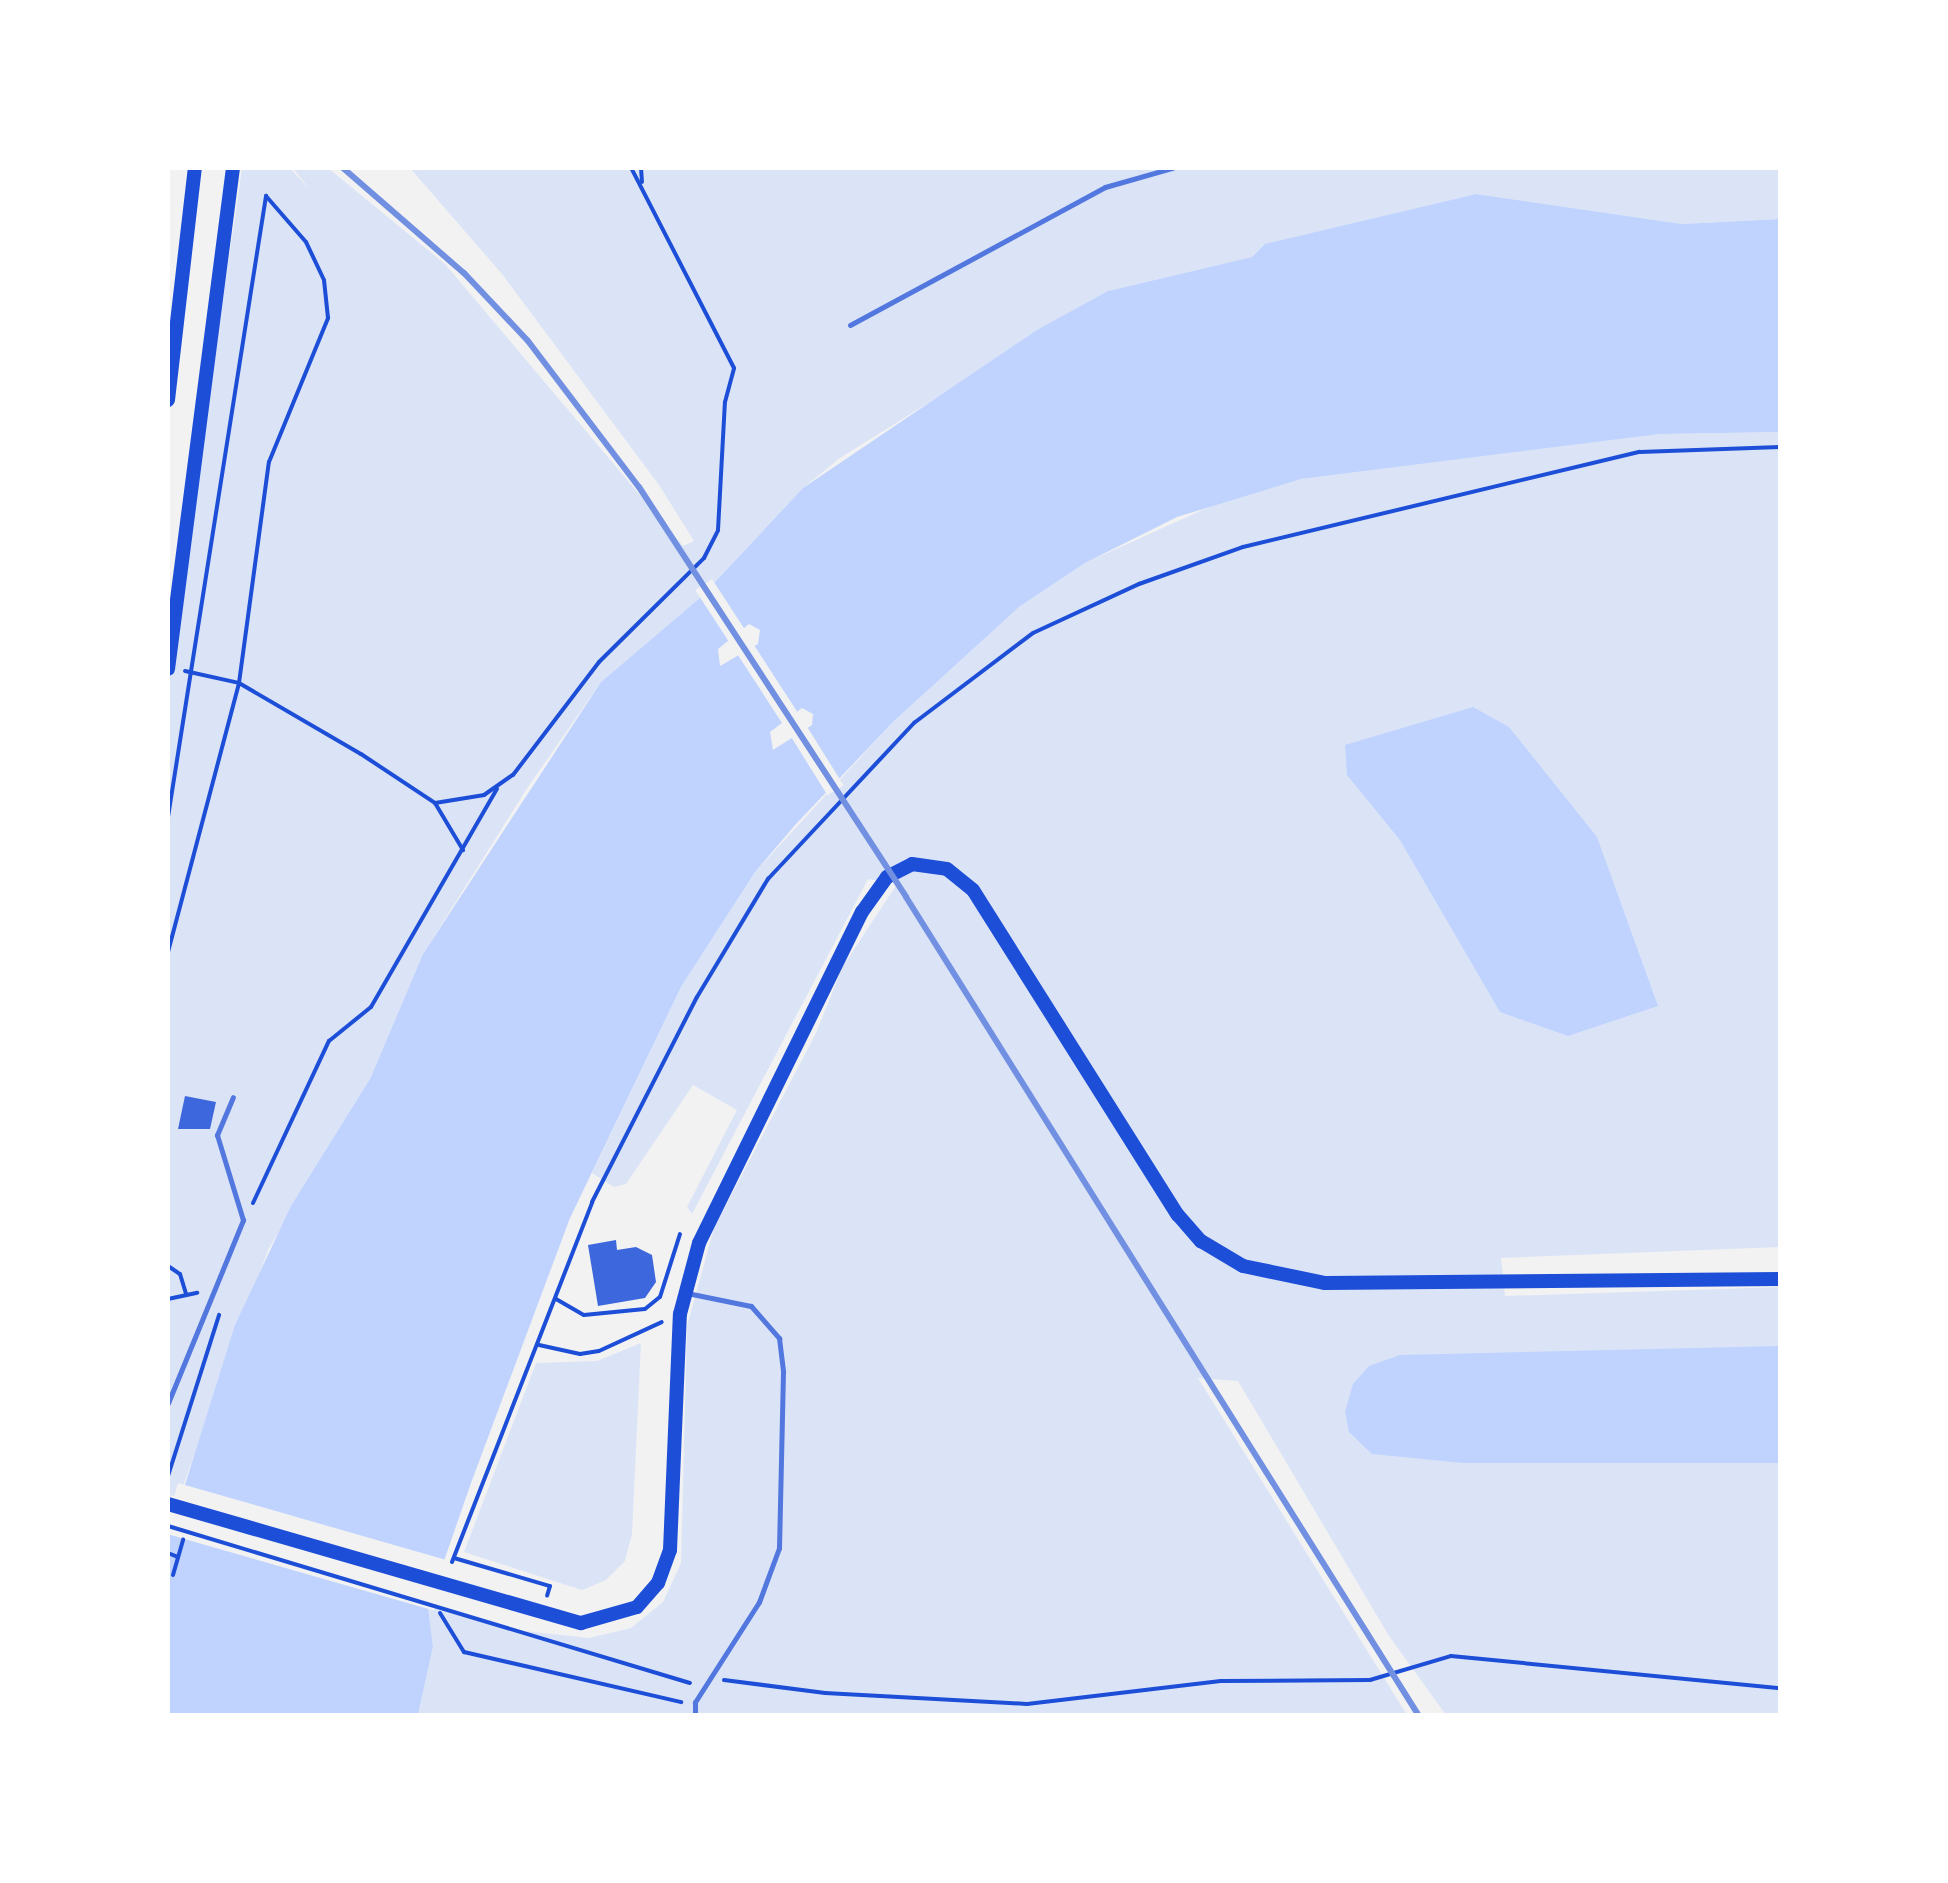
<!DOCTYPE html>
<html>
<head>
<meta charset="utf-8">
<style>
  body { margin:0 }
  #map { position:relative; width:1948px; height:1883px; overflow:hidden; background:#f2f2f2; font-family:Ubuntu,sans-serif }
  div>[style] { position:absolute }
  .green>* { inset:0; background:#dbe4f7 }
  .water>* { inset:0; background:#bfd3fe }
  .pier>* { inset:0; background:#f2f2f2; transform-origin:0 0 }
  .building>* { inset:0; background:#3d67dc }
  .path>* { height:4px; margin:-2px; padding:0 2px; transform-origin:2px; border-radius:2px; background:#1d4ed8 }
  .service>* { height:5px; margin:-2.5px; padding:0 2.5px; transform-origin:2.5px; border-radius:2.5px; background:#5277de }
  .secondary>* { height:14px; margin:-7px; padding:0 7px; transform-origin:7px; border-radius:7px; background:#1d4ed8 }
  .rail>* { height:6px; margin:-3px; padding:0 3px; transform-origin:3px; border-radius:3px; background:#7290e2 }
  span { translate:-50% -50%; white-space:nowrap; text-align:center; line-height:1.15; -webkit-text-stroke:8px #fff; paint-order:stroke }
  .frame { position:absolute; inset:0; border:170px solid #fff; pointer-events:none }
</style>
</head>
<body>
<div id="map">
  <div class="green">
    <i style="clip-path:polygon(242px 168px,290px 168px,310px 190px,293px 168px,328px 168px,445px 264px,683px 546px,694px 541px,659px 485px,502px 274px,410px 168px,1780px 168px,1780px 219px,1682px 224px,1476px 194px,1266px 244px,1252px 257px,1108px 291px,840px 458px,803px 488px,701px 597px,601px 682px,526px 790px,423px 954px,370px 1079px,268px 1250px,179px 1497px,168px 1495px,168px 680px)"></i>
    <i style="clip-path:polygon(1780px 432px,1780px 1247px,1501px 1258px,1505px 1296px,1780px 1287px,1780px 1715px,1446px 1715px,1389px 1636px,1238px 1381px,1198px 1378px,1407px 1715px,418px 1716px,433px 1647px,428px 1607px,506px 1629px,589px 1638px,631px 1628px,663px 1602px,681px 1563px,687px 1326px,714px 1228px,816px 1033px,843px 966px,897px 884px,868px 879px,692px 1214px,687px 1207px,737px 1110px,693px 1085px,626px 1184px,614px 1187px,592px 1173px,681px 987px,755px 872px,893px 722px,1019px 607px,1085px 563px,1240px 493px,1301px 479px,1660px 434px)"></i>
    <i style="clip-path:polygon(641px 1343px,632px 1534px,625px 1561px,606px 1580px,582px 1590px,464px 1552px,536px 1363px,597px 1361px)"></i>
  </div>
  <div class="water">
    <i style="clip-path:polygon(evenodd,1476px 194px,1682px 224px,1780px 219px,1780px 432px,1660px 434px,1301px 479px,1177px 517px,1085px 563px,1019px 607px,893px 722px,796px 824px,755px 872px,681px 987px,570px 1218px,471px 1483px,428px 1607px,433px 1647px,418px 1715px,168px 1716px,168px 1539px,235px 1325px,291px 1206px,370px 1079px,423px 954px,601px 682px,701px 597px,803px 488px,1037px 330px,1108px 291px,1252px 257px,1265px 244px,1476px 194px,749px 624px,760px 630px,758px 644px,720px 666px,718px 649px,749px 624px,1476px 194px,802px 708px,813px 714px,812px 725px,773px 750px,770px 732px,802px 708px)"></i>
    <i style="clip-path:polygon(1473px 707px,1509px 727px,1597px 837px,1658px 1006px,1568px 1036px,1500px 1012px,1400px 840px,1347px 775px,1345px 745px)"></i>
    <i style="clip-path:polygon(1780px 1346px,1780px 1463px,1463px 1463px,1372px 1454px,1349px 1432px,1345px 1412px,1353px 1384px,1369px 1366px,1400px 1355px)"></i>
  </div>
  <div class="pier">
    <i style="left:712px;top:579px;width:63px;height:20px;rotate:57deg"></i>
    <i style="left:752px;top:642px;width:87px;height:19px;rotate:57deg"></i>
    <i style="left:806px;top:725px;width:71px;height:19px;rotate:58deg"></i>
    <i style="left:178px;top:1483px;width:281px;height:52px;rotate:16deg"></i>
  </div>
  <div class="building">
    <i style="clip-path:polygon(185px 1096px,216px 1102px,210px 1129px,178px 1129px)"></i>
    <i style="clip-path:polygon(616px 1240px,617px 1250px,636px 1247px,652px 1255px,656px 1282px,645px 1298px,598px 1306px,588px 1245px)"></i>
  </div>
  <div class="path">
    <i style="left:641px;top:168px;width:14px;rotate:86deg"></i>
    <i style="left:185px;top:671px;width:55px;rotate:12.5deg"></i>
    <i style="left:239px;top:683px;width:141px;rotate:30.2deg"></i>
    <i style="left:361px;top:754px;width:89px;rotate:33.5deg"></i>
    <i style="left:435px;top:803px;width:55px;rotate:59.2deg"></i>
    <i style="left:435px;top:803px;width:50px;rotate:-9.3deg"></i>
    <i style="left:484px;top:795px;width:35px;rotate:-35deg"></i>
    <i style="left:513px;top:775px;width:142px;rotate:-52.7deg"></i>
    <i style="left:599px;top:662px;width:148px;rotate:-44.7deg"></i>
    <i style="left:704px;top:558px;width:31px;rotate:-63deg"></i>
    <i style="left:718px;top:530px;width:128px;rotate:-86.9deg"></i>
    <i style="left:725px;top:402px;width:35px;rotate:-75deg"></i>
    <i style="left:734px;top:368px;width:225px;rotate:-117.2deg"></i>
    <i style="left:168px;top:817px;width:629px;rotate:-81.03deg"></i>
    <i style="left:168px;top:952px;width:278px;rotate:-75.2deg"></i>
    <i style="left:239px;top:683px;width:223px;rotate:-82.3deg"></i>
    <i style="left:269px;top:462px;width:156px;rotate:-67.7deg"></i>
    <i style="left:328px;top:318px;width:38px;rotate:-96deg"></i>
    <i style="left:324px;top:280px;width:42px;rotate:-115.3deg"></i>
    <i style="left:306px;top:242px;width:61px;rotate:-131deg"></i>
    <i style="left:253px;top:1203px;width:179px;rotate:-64.9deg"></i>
    <i style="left:329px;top:1041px;width:54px;rotate:-39deg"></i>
    <i style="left:371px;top:1007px;width:252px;rotate:-60deg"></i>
    <i style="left:168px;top:1266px;width:14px;rotate:34deg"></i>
    <i style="left:180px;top:1274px;width:21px;rotate:73deg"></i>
    <i style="left:168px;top:1299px;width:30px;rotate:-12deg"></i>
    <i style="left:556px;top:1299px;width:32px;rotate:30deg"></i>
    <i style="left:584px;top:1315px;width:61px;rotate:-5.6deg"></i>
    <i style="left:645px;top:1309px;width:19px;rotate:-39deg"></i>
    <i style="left:660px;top:1297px;width:66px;rotate:-72.4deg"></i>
    <i style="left:539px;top:1345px;width:42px;rotate:12.4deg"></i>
    <i style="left:580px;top:1354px;width:19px;rotate:-9deg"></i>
    <i style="left:599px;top:1351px;width:69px;rotate:-24.7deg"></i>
    <i style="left:168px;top:1476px;width:169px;rotate:-72.4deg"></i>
    <i style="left:168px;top:1526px;width:545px;rotate:16.74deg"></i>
    <i style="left:168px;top:1553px;width:11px;rotate:22deg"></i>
    <i style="left:454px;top:1558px;width:100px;rotate:16.3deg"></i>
    <i style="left:550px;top:1586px;width:10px;rotate:107deg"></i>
    <i style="left:452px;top:1562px;width:386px;rotate:-68.7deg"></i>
    <i style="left:592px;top:1202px;width:230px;rotate:-62.9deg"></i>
    <i style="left:697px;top:997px;width:138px;rotate:-59deg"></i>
    <i style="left:768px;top:879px;width:214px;rotate:-46.9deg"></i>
    <i style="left:914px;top:723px;width:149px;rotate:-37.1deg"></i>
    <i style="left:1033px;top:633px;width:117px;rotate:-24.8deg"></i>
    <i style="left:1139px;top:584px;width:110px;rotate:-19.6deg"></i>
    <i style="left:1243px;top:547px;width:408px;rotate:-13.5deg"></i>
    <i style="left:1640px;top:452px;width:140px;rotate:-2deg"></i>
    <i style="left:173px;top:1575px;width:37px;rotate:-74deg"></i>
    <i style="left:440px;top:1613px;width:46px;rotate:58.4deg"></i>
    <i style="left:464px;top:1652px;width:223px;rotate:13deg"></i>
    <i style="left:724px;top:1680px;width:102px;rotate:7.3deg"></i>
    <i style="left:825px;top:1693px;width:202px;rotate:3.1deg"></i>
    <i style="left:1027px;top:1704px;width:195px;rotate:-6.8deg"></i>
    <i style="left:1221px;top:1681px;width:149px;rotate:-0.4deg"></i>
    <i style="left:1370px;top:1680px;width:84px;rotate:-16.5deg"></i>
    <i style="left:1451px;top:1656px;width:331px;rotate:5.6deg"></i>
  </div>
  <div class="service">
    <i style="left:850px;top:325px;width:290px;rotate:-28.4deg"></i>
    <i style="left:1105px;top:187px;width:70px;rotate:-15.8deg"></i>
    <i style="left:687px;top:1293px;width:65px;rotate:11.5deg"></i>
    <i style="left:751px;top:1306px;width:43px;rotate:48.8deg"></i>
    <i style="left:779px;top:1338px;width:34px;rotate:83deg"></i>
    <i style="left:783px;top:1372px;width:176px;rotate:91.3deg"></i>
    <i style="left:779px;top:1548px;width:58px;rotate:110.3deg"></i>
    <i style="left:759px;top:1602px;width:119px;rotate:122.6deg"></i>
    <i style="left:695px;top:1702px;width:14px;rotate:90deg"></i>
    <i style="left:168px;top:1403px;width:198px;rotate:-67.7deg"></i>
    <i style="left:243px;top:1220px;width:89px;rotate:-107deg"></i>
    <i style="left:217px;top:1135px;width:41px;rotate:-67.2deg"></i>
  </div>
  <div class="secondary">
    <i style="left:168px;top:400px;width:234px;rotate:-83.4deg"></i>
    <i style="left:168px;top:669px;width:505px;rotate:-82.61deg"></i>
    <i style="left:168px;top:1504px;width:430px;rotate:16.1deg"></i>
    <i style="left:581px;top:1623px;width:58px;rotate:-15.9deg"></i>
    <i style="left:637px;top:1607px;width:32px;rotate:-49deg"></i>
    <i style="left:658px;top:1583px;width:35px;rotate:-70deg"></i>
    <i style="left:670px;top:1550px;width:236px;rotate:-87.6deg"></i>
    <i style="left:680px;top:1314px;width:73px;rotate:-75deg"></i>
    <i style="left:699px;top:1243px;width:369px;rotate:-63.8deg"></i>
    <i style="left:862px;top:912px;width:43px;rotate:-54.5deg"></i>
    <i style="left:887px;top:877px;width:28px;rotate:-27deg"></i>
    <i style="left:912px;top:864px;width:35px;rotate:8deg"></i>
    <i style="left:947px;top:869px;width:33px;rotate:39deg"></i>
    <i style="left:973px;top:890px;width:384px;rotate:57.8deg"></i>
    <i style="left:1178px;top:1215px;width:35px;rotate:49deg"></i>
    <i style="left:1201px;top:1241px;width:49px;rotate:30.8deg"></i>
    <i style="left:1243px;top:1266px;width:84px;rotate:11.7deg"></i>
    <i style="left:1325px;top:1283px;width:455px;rotate:-0.5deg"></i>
  </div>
  <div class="rail">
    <i style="left:343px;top:168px;width:160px;rotate:41deg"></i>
    <i style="left:464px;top:273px;width:93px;rotate:46.7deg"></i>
    <i style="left:528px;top:341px;width:183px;rotate:52.8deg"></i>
    <i style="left:639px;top:487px;width:489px;rotate:56.9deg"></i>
    <i style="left:906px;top:897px;width:966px;rotate:57.94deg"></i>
  </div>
  <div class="frame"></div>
</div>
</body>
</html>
